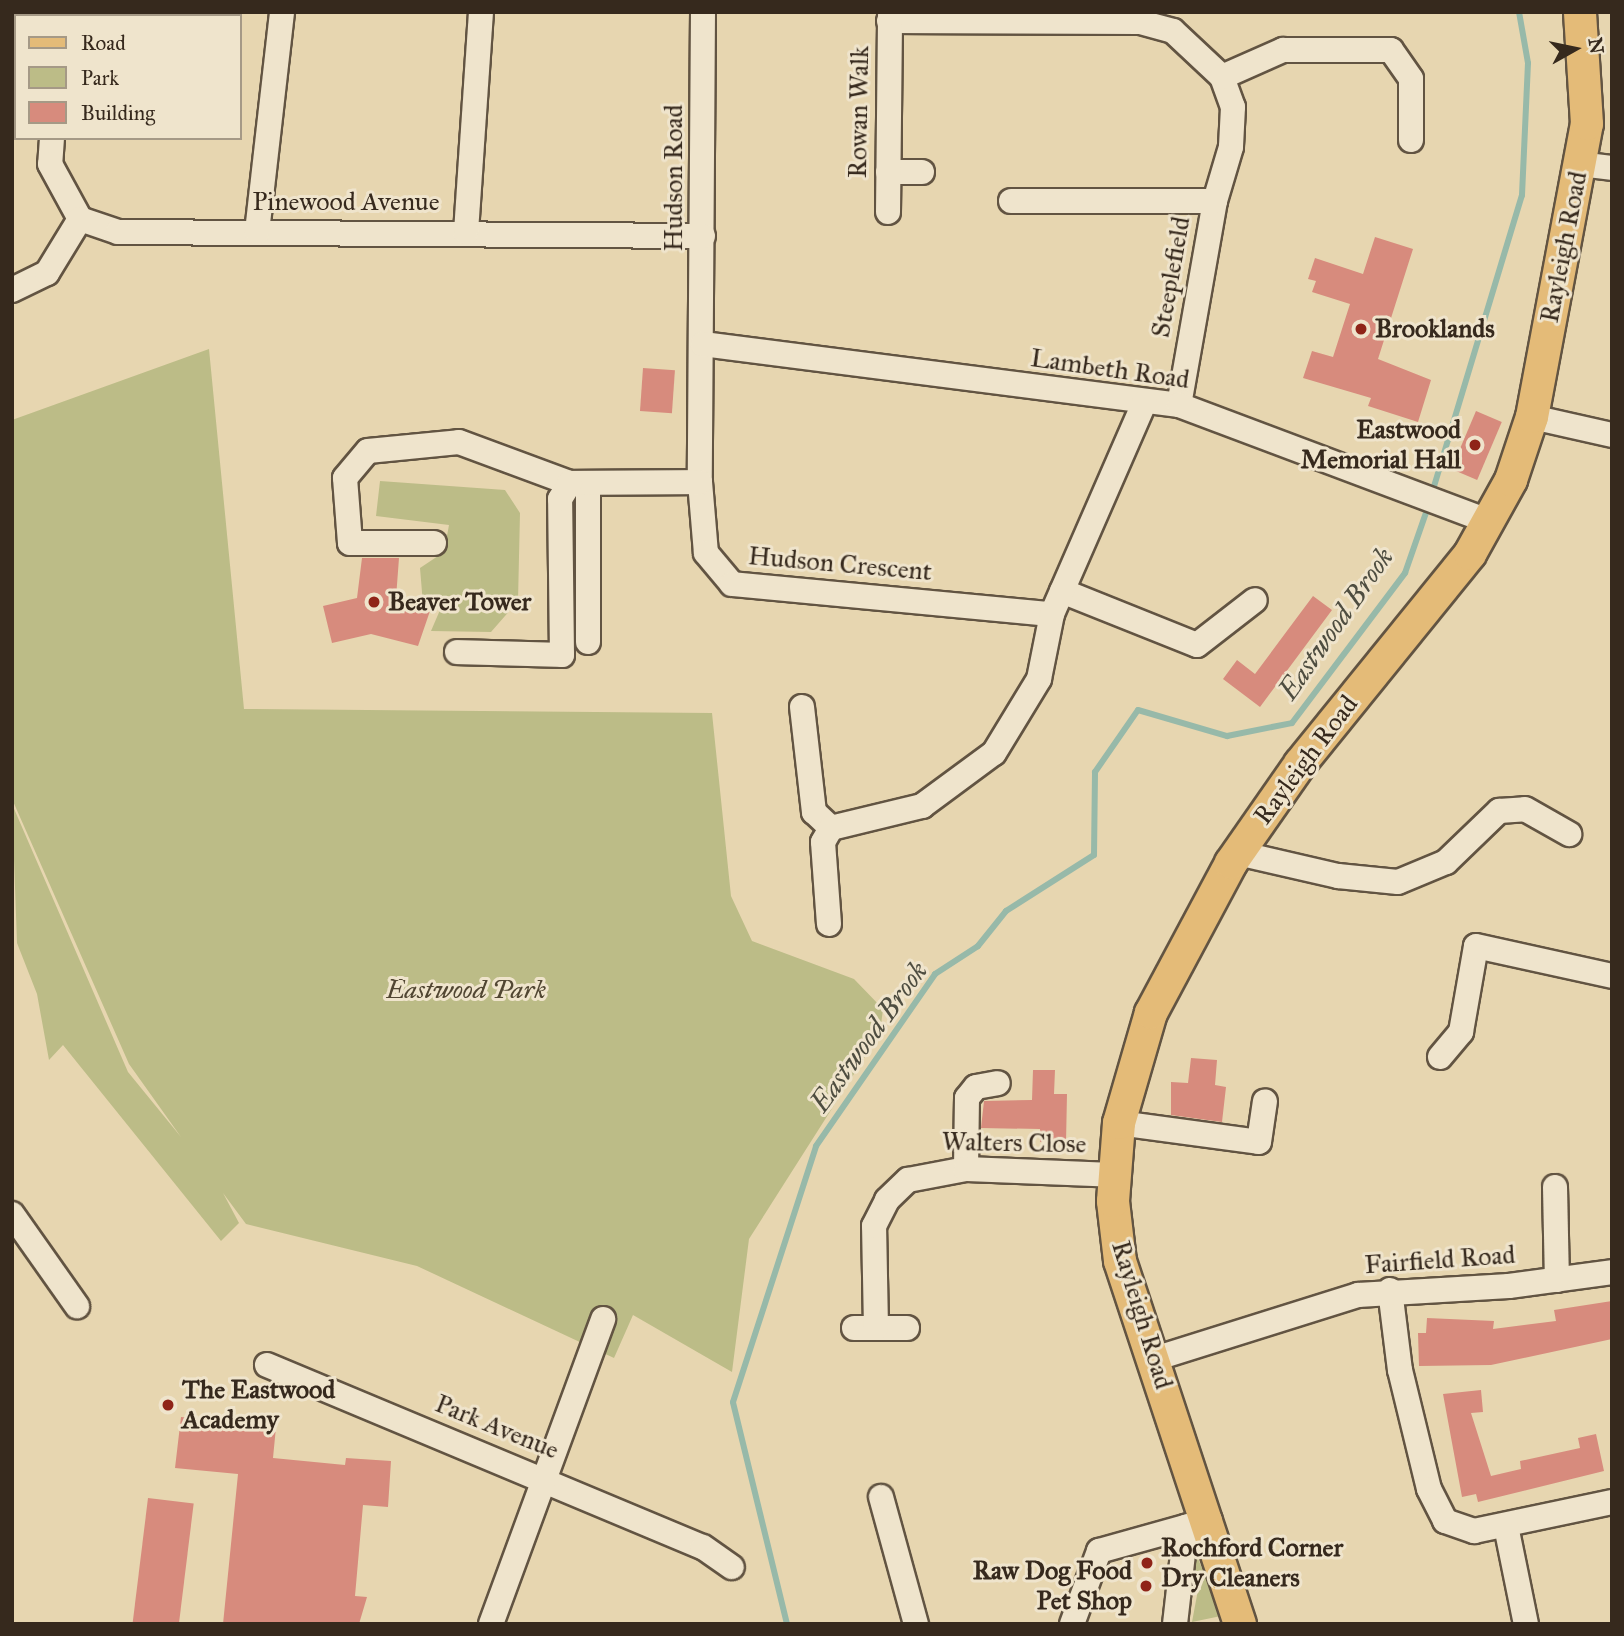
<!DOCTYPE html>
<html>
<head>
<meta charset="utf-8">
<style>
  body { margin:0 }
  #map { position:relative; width:1624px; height:1636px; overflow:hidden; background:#e7d6b0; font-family:"IM FELL Great Primer",serif }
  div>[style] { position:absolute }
  .green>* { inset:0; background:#bcbc87 }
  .stream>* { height:6px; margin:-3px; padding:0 3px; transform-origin:3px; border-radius:3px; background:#97b9a9 }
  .building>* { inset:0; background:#d78b7d; transform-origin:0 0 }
  .roads { filter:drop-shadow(2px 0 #625442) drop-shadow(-2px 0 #625442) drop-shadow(0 2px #625442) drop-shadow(0 -2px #625442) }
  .minor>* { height:24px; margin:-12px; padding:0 12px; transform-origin:12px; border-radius:12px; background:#efe4cc }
  .major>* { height:32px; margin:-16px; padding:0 16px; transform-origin:16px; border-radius:16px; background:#e4bb78 }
  .dots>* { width:19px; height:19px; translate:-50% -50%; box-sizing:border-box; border:4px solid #efe4cc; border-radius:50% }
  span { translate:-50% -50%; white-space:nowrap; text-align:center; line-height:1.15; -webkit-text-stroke:6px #efe4cc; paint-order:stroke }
  .street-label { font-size:26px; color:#36291d }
  .poi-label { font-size:26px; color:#36291d; font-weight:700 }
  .left { translate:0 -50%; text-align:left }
  .right { translate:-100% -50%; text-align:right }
  .park-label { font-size:26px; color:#514632; font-style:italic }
  .water-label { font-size:28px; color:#4e4d40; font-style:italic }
  .frame { position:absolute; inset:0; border:14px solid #36291d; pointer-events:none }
  .legend { position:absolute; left:14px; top:14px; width:228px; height:126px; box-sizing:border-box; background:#efe4cc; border:2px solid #a59986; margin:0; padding:9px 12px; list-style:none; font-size:21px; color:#36291d }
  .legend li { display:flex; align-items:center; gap:14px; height:35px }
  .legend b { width:35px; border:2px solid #a59986 }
  .north { position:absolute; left:1540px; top:14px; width:70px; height:70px; -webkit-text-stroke:5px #efe4cc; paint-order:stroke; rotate:81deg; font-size:19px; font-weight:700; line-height:28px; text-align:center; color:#36291d }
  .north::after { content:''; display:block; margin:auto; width:24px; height:32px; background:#36291d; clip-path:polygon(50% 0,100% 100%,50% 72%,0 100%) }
</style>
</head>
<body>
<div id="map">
  <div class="green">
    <i style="clip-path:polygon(209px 349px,244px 709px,712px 713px,731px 896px,752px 941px,854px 979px,883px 1009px,880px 1033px,749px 1239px,732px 1372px,633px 1315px,614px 1358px,417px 1266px,246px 1224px,223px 1193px,239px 1223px,221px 1241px,63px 1045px,49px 1060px,37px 994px,17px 943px,12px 804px,128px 1072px,181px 1137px,129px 1064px,12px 799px,12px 420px)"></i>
    <i style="clip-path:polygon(380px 481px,505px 490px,520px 513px,518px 601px,491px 632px,431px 631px,440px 610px,423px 604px,420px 568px,444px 552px,449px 525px,376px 516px)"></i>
    <i style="clip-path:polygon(1191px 1541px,1221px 1616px,1192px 1622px,1198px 1590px,1188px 1586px)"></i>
  </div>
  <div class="stream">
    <i style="left:1432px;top:493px;width:311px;rotate:-73.2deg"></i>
    <i style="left:1522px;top:195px;width:132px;rotate:-87.4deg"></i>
    <i style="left:1528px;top:63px;width:52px;rotate:-100deg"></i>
    <i style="left:787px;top:1624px;width:228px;rotate:-103.7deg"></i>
    <i style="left:733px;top:1402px;width:269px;rotate:-72deg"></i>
    <i style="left:816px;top:1146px;width:209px;rotate:-55.3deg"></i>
    <i style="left:935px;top:974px;width:51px;rotate:-33.1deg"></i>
    <i style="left:978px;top:946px;width:45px;rotate:-51.3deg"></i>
    <i style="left:1006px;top:911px;width:104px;rotate:-32.5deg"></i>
    <i style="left:1094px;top:855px;width:83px;rotate:-89.3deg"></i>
    <i style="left:1095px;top:772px;width:75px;rotate:-55.3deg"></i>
    <i style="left:1138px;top:710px;width:93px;rotate:16.3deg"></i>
    <i style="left:1227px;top:736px;width:66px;rotate:-11.3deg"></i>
    <i style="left:1292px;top:723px;width:188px;rotate:-53deg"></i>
    <i style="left:1405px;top:573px;width:73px;rotate:-70.8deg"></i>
  </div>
  <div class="building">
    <i style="clip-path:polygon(1375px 237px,1413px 249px,1378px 359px,1431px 380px,1418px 422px,1368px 406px,1371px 398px,1303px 378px,1312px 351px,1333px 357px,1350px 304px,1312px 292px,1316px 281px,1308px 279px,1315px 258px,1363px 274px)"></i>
    <i style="left:643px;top:368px;width:32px;height:43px;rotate:4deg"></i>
    <i style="left:1476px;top:411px;width:28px;height:63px;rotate:23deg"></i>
    <i style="clip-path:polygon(362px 558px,399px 558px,396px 598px,430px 611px,418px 646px,371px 634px,332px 643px,323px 606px,357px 598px)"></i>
    <i style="clip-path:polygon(1313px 596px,1332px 610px,1260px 707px,1223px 679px,1237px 660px,1255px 674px)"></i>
    <i style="clip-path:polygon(1191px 1058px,1217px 1060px,1215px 1085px,1226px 1087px,1222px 1122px,1171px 1115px,1171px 1082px,1188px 1083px)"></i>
    <i style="clip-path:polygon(1033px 1070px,1055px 1070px,1054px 1094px,1067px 1094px,1066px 1143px,1040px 1142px,1040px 1129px,981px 1128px,984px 1101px,1032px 1100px)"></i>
    <i style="clip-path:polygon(1612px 1301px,1612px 1339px,1491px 1365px,1419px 1366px,1418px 1333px,1426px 1333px,1427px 1318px,1494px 1321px,1493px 1329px,1556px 1321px,1554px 1310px)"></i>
    <i style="clip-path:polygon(1481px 1390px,1483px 1412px,1471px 1413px,1491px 1476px,1521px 1469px,1520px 1461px,1580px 1448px,1578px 1438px,1596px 1434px,1604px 1471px,1478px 1502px,1476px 1494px,1462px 1497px,1443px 1394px)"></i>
    <i style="clip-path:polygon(181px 1417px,276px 1427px,273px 1458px,345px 1465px,346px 1458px,391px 1461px,388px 1507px,363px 1505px,355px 1596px,367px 1597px,359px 1624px,223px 1624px,238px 1474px,175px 1468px)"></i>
    <i style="left:148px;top:1498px;width:46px;height:127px;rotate:7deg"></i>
  </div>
  <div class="roads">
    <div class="minor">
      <i style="left:703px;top:12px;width:470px;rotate:90.4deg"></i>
      <i style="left:700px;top:482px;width:71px;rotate:85.2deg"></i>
      <i style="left:706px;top:553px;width:40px;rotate:50deg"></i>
      <i style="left:732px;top:584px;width:321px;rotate:5.4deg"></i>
      <i style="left:61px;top:16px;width:4px;rotate:-90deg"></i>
      <i style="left:889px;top:21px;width:251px;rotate:0.2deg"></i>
      <i style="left:1140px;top:22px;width:34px;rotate:15deg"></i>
      <i style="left:1173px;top:31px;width:67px;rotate:43.2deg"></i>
      <i style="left:1222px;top:77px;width:32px;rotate:70deg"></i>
      <i style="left:1233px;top:107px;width:40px;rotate:92.9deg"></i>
      <i style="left:1231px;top:147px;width:56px;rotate:106.5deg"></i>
      <i style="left:1215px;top:201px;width:207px;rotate:100deg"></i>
      <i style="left:1222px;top:77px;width:67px;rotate:-23.9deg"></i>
      <i style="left:1283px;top:50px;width:108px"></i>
      <i style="left:1391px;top:50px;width:35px;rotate:55deg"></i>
      <i style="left:1411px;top:79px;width:61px;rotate:90deg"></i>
      <i style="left:52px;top:138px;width:26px;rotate:94deg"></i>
      <i style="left:50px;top:164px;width:63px;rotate:61.4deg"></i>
      <i style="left:80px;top:219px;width:40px;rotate:18.9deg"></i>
      <i style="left:118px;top:232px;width:585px;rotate:0.39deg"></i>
      <i style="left:1580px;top:164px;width:32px;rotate:7deg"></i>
      <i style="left:888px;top:172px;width:34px"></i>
      <i style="left:1011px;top:201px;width:204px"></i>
      <i style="left:888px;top:212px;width:200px;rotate:-89.4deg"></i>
      <i style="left:257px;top:232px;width:221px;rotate:-83.5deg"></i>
      <i style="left:466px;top:232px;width:221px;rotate:-86.1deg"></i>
      <i style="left:12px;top:290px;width:39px;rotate:-26deg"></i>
      <i style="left:47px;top:273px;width:63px;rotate:-58.6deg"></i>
      <i style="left:703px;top:344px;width:480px;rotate:7.3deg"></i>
      <i style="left:1179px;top:405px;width:332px;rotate:20.6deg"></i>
      <i style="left:1532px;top:417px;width:82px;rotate:12.7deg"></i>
      <i style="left:588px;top:483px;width:159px;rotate:90deg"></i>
      <i style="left:434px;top:543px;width:84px;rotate:180deg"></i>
      <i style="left:350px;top:543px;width:65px;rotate:-94.4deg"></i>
      <i style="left:345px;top:478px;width:35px;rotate:-50deg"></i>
      <i style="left:368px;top:451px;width:91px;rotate:-5.6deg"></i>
      <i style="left:459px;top:442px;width:118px;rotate:20.3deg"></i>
      <i style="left:570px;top:483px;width:130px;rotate:-0.4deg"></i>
      <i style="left:1062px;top:591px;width:145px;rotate:21.8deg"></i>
      <i style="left:1197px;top:645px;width:73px;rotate:-37.8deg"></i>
      <i style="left:457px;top:652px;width:105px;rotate:1.6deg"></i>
      <i style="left:562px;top:655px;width:156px;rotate:-90.7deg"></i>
      <i style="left:560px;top:499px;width:19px;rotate:-58deg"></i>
      <i style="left:802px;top:707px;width:106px;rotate:83.5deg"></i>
      <i style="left:814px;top:812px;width:23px;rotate:43deg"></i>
      <i style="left:831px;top:828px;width:94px;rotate:-13.6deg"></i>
      <i style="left:922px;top:806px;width:89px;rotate:-36.4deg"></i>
      <i style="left:994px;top:753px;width:87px;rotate:-58.7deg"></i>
      <i style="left:1039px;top:679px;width:66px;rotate:-78.7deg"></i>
      <i style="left:1052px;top:614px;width:232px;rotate:-66.4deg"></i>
      <i style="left:1238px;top:853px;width:103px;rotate:13deg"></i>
      <i style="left:1338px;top:876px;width:60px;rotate:5.7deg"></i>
      <i style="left:1398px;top:882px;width:52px;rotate:-22.6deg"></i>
      <i style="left:1446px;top:862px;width:74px;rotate:-43.9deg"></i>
      <i style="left:1499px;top:811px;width:26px;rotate:-4deg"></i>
      <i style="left:1525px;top:809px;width:51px;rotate:29.6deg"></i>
      <i style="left:829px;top:924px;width:82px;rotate:-94.2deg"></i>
      <i style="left:823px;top:842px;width:16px;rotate:-60deg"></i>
      <i style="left:1440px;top:1057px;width:33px;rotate:-50deg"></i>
      <i style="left:1461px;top:1032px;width:87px;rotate:-80.1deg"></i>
      <i style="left:1476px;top:946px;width:139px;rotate:12.4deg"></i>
      <i style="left:1119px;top:1123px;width:141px;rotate:7.7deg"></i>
      <i style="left:1259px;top:1142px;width:41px;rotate:-81.7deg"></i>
      <i style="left:966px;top:1169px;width:71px;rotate:-89.2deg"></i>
      <i style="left:967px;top:1098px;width:14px;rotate:-51deg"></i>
      <i style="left:976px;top:1087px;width:22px;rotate:-10deg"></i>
      <i style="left:1555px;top:1187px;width:93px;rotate:88.8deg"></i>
      <i style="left:12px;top:1214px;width:113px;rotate:54.8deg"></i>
      <i style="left:1390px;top:1290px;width:81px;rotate:82.9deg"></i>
      <i style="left:1400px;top:1370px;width:122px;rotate:76.3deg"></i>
      <i style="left:1429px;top:1489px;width:36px;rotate:63deg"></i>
      <i style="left:1445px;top:1521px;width:31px;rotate:19deg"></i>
      <i style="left:1474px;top:1531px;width:141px;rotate:-11.9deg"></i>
      <i style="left:854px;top:1328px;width:53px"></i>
      <i style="left:876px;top:1328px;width:102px;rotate:-91.1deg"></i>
      <i style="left:874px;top:1226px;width:29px;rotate:-63deg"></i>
      <i style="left:887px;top:1200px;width:29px;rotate:-44deg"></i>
      <i style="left:908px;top:1180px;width:59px;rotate:-10.7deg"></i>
      <i style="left:966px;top:1169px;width:147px;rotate:2.3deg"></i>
      <i style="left:1154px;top:1359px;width:214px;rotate:-17.4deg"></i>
      <i style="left:1358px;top:1295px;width:151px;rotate:-3.4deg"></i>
      <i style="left:1509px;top:1286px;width:104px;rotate:-7.7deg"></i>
      <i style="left:267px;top:1365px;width:472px;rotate:22.7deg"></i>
      <i style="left:703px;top:1547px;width:35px;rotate:35deg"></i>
      <i style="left:881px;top:1497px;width:132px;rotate:74.6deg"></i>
      <i style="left:1506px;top:1526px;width:100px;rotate:78.5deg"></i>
      <i style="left:491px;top:1624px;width:325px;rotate:-69.8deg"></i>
      <i style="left:1072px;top:1624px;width:78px;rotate:-69.7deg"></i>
      <i style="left:1099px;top:1551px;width:115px;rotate:-15.6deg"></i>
      <i style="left:1175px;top:1624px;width:98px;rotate:-83.5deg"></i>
    </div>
    <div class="major">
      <i style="left:1240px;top:1624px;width:382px;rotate:-108.3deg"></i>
      <i style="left:1120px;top:1261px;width:60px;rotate:-96.7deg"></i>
      <i style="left:1113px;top:1201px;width:78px;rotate:-85.6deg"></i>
      <i style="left:1119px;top:1123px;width:115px;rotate:-73.8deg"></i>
      <i style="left:1151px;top:1013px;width:170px;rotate:-61.9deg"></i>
      <i style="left:1231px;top:863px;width:121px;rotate:-55.1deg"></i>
      <i style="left:1300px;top:764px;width:270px;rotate:-51deg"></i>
      <i style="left:1470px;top:554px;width:85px;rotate:-61deg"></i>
      <i style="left:1511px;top:480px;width:66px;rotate:-71.6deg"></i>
      <i style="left:1532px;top:417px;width:298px;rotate:-79.4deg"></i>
      <i style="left:1587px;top:124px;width:112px;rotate:-93.6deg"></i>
    </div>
  </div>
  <div class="dots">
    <i style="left:1361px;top:329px;background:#8f2418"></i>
    <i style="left:1475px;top:445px;background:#8f2418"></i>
    <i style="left:374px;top:602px;background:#8f2418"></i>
    <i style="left:168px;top:1405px;background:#8f2418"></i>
    <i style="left:1147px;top:1563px;background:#8f2418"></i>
    <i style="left:1146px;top:1586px;background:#8f2418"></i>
  </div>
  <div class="street-label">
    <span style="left:859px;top:112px;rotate:-89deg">Rowan Walk</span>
    <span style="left:674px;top:178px;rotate:-90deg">Hudson Road</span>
    <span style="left:346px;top:202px">Pinewood Avenue</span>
    <span style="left:1564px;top:247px;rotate:-79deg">Rayleigh Road</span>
    <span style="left:1171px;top:277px;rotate:-80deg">Steeplefield</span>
    <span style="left:1110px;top:369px;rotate:8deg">Lambeth Road</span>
    <span style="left:840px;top:564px;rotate:5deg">Hudson Crescent</span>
    <span style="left:1306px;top:760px;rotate:-53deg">Rayleigh Road</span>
    <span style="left:1014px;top:1143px;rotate:1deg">Walters Close</span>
    <span style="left:1440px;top:1260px;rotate:-4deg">Fairfield Road</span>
    <span style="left:1142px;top:1315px;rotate:73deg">Rayleigh Road</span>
    <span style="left:497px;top:1427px;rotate:22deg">Park Avenue</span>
  </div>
  <div class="poi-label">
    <span class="left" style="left:1375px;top:329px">Brooklands</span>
    <span class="right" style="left:1461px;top:445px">Eastwood<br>Memorial Hall</span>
    <span class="left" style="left:388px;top:602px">Beaver Tower</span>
    <span class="left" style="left:182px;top:1405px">The Eastwood<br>Academy</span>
    <span class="left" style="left:1161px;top:1563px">Rochford Corner<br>Dry Cleaners</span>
    <span class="right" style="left:1132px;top:1586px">Raw Dog Food<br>Pet Shop</span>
  </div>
  <div class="park-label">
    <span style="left:466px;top:990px">Eastwood Park</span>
  </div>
  <div class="water-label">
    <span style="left:1336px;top:624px;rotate:-55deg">Eastwood Brook</span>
    <span style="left:869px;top:1037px;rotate:-54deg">Eastwood Brook</span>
  </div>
  <div class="frame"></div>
  <ul class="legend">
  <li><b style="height:9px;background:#e4bb78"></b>Road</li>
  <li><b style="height:19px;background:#bcbc87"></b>Park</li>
  <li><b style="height:19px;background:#d78b7d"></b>Building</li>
  </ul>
  <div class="north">N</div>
</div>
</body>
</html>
